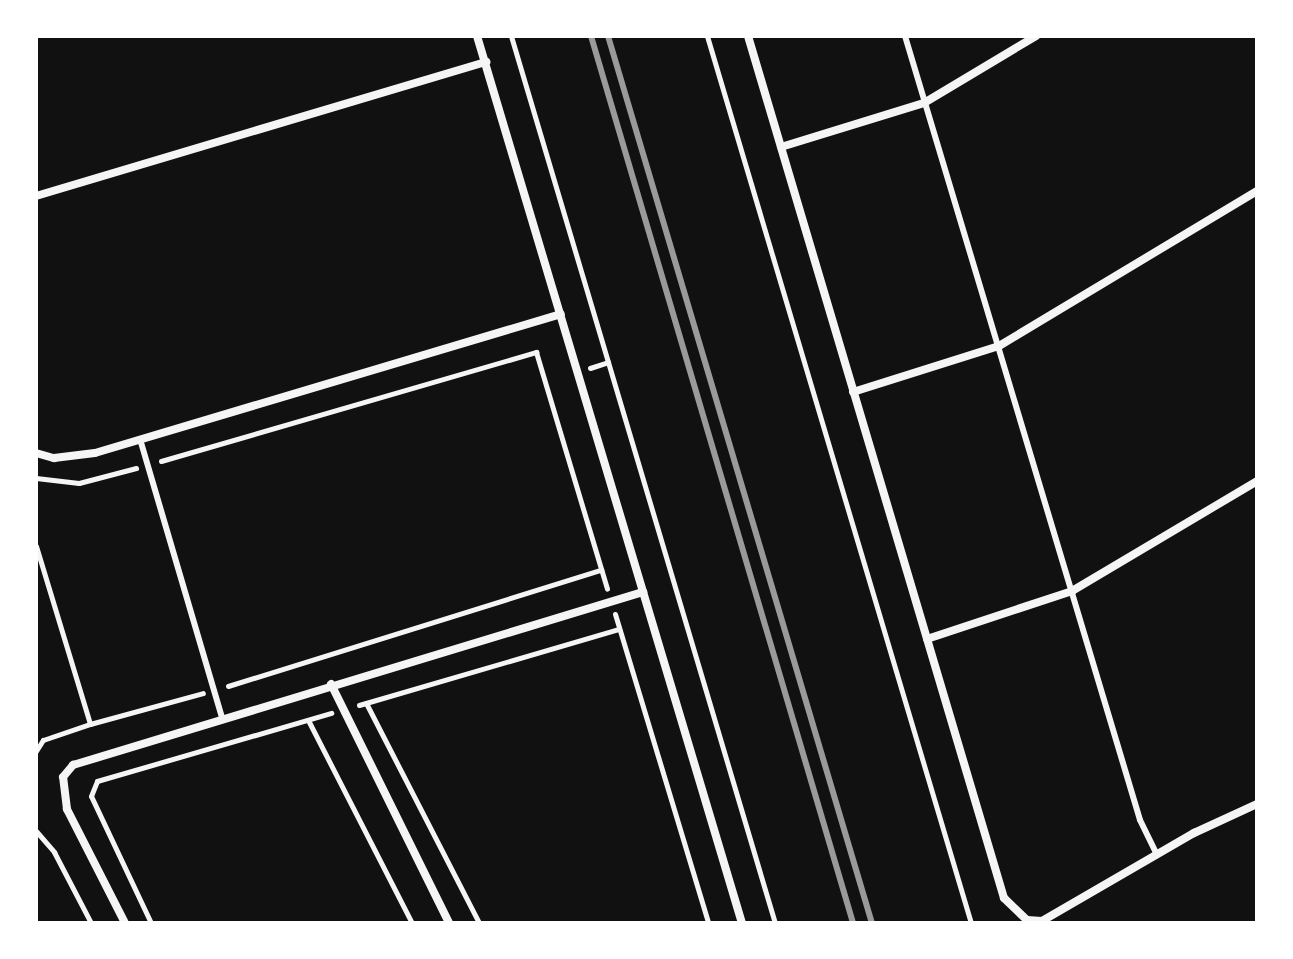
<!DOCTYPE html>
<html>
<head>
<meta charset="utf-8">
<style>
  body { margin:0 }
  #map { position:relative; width:1293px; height:959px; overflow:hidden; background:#111; font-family:"IBM Plex Sans",sans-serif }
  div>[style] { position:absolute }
  .path>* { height:5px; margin:-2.5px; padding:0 2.5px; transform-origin:2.5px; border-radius:2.5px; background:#f5f5f5 }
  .service>* { height:6px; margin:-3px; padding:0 3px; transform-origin:3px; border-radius:3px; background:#f5f5f5 }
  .minor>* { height:8px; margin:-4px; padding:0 4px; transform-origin:4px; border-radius:4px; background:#f5f5f5 }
  .rail>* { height:6px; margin:-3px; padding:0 3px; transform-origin:3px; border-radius:3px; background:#9a9a9a }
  span { translate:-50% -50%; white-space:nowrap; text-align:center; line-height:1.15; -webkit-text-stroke:6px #fff; paint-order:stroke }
  .frame { position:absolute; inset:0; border:38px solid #fff; pointer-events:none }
</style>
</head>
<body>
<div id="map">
  <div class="path">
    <i style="left:511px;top:36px;width:925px;rotate:73.43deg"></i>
    <i style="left:707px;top:36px;width:925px;rotate:73.43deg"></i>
    <i style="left:590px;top:368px;width:19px;rotate:-18deg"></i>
    <i style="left:161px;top:461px;width:391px;rotate:-16.2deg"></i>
    <i style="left:536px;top:352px;width:247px;rotate:73.3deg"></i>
    <i style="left:36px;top:478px;width:43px;rotate:6.6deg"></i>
    <i style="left:79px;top:483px;width:59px;rotate:-14.7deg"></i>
    <i style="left:36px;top:546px;width:186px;rotate:73.1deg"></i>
    <i style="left:615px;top:614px;width:323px;rotate:73.2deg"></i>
    <i style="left:228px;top:686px;width:391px;rotate:-17.3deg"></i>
    <i style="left:366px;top:703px;width:247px;rotate:62.8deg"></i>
    <i style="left:359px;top:705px;width:271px;rotate:-16.3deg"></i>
    <i style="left:308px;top:720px;width:228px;rotate:62.9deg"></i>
    <i style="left:36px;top:751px;width:13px;rotate:-58deg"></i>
    <i style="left:43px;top:740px;width:50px;rotate:-18.8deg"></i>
    <i style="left:90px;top:724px;width:117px;rotate:-15.3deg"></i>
    <i style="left:36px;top:831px;width:28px;rotate:49deg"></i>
    <i style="left:54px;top:852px;width:80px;rotate:62.5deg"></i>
    <i style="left:151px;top:923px;width:140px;rotate:-115.3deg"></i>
    <i style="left:91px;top:796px;width:16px;rotate:-68deg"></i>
    <i style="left:97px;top:781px;width:244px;rotate:-16.2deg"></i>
  </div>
  <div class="service">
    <i style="left:905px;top:36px;width:818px;rotate:73.31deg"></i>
    <i style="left:1140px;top:820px;width:39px;rotate:64deg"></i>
    <i style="left:140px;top:439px;width:290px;rotate:73.6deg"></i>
  </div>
  <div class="minor">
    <i style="left:477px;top:36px;width:926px;rotate:73.37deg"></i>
    <i style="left:748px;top:36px;width:899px;rotate:73.46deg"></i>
    <i style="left:1004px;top:898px;width:32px;rotate:44deg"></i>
    <i style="left:1027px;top:920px;width:15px;rotate:4deg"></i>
    <i style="left:1042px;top:921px;width:176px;rotate:-30.1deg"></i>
    <i style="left:1194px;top:833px;width:69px;rotate:-24.7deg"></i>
    <i style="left:781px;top:147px;width:150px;rotate:-17.1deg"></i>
    <i style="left:924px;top:103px;width:131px;rotate:-30.9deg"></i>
    <i style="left:36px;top:196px;width:470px;rotate:-16.6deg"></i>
    <i style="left:853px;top:392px;width:153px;rotate:-17.5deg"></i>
    <i style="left:999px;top:346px;width:301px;rotate:-31deg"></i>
    <i style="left:36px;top:453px;width:19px;rotate:16deg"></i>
    <i style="left:54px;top:458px;width:41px;rotate:-7deg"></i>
    <i style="left:95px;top:453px;width:486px;rotate:-16.6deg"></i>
    <i style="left:927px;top:639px;width:153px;rotate:-18.3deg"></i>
    <i style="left:1072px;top:591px;width:215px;rotate:-30.7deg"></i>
    <i style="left:331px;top:684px;width:267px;rotate:63.7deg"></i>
    <i style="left:125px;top:923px;width:128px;rotate:-117deg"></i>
    <i style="left:67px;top:809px;width:32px;rotate:-97deg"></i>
    <i style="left:63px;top:777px;width:16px;rotate:-50deg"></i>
    <i style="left:73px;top:765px;width:596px;rotate:-16.88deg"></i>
  </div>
  <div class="rail">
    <i style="left:591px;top:36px;width:925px;rotate:73.54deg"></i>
    <i style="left:608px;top:36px;width:925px;rotate:73.43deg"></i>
  </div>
  <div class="frame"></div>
</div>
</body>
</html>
